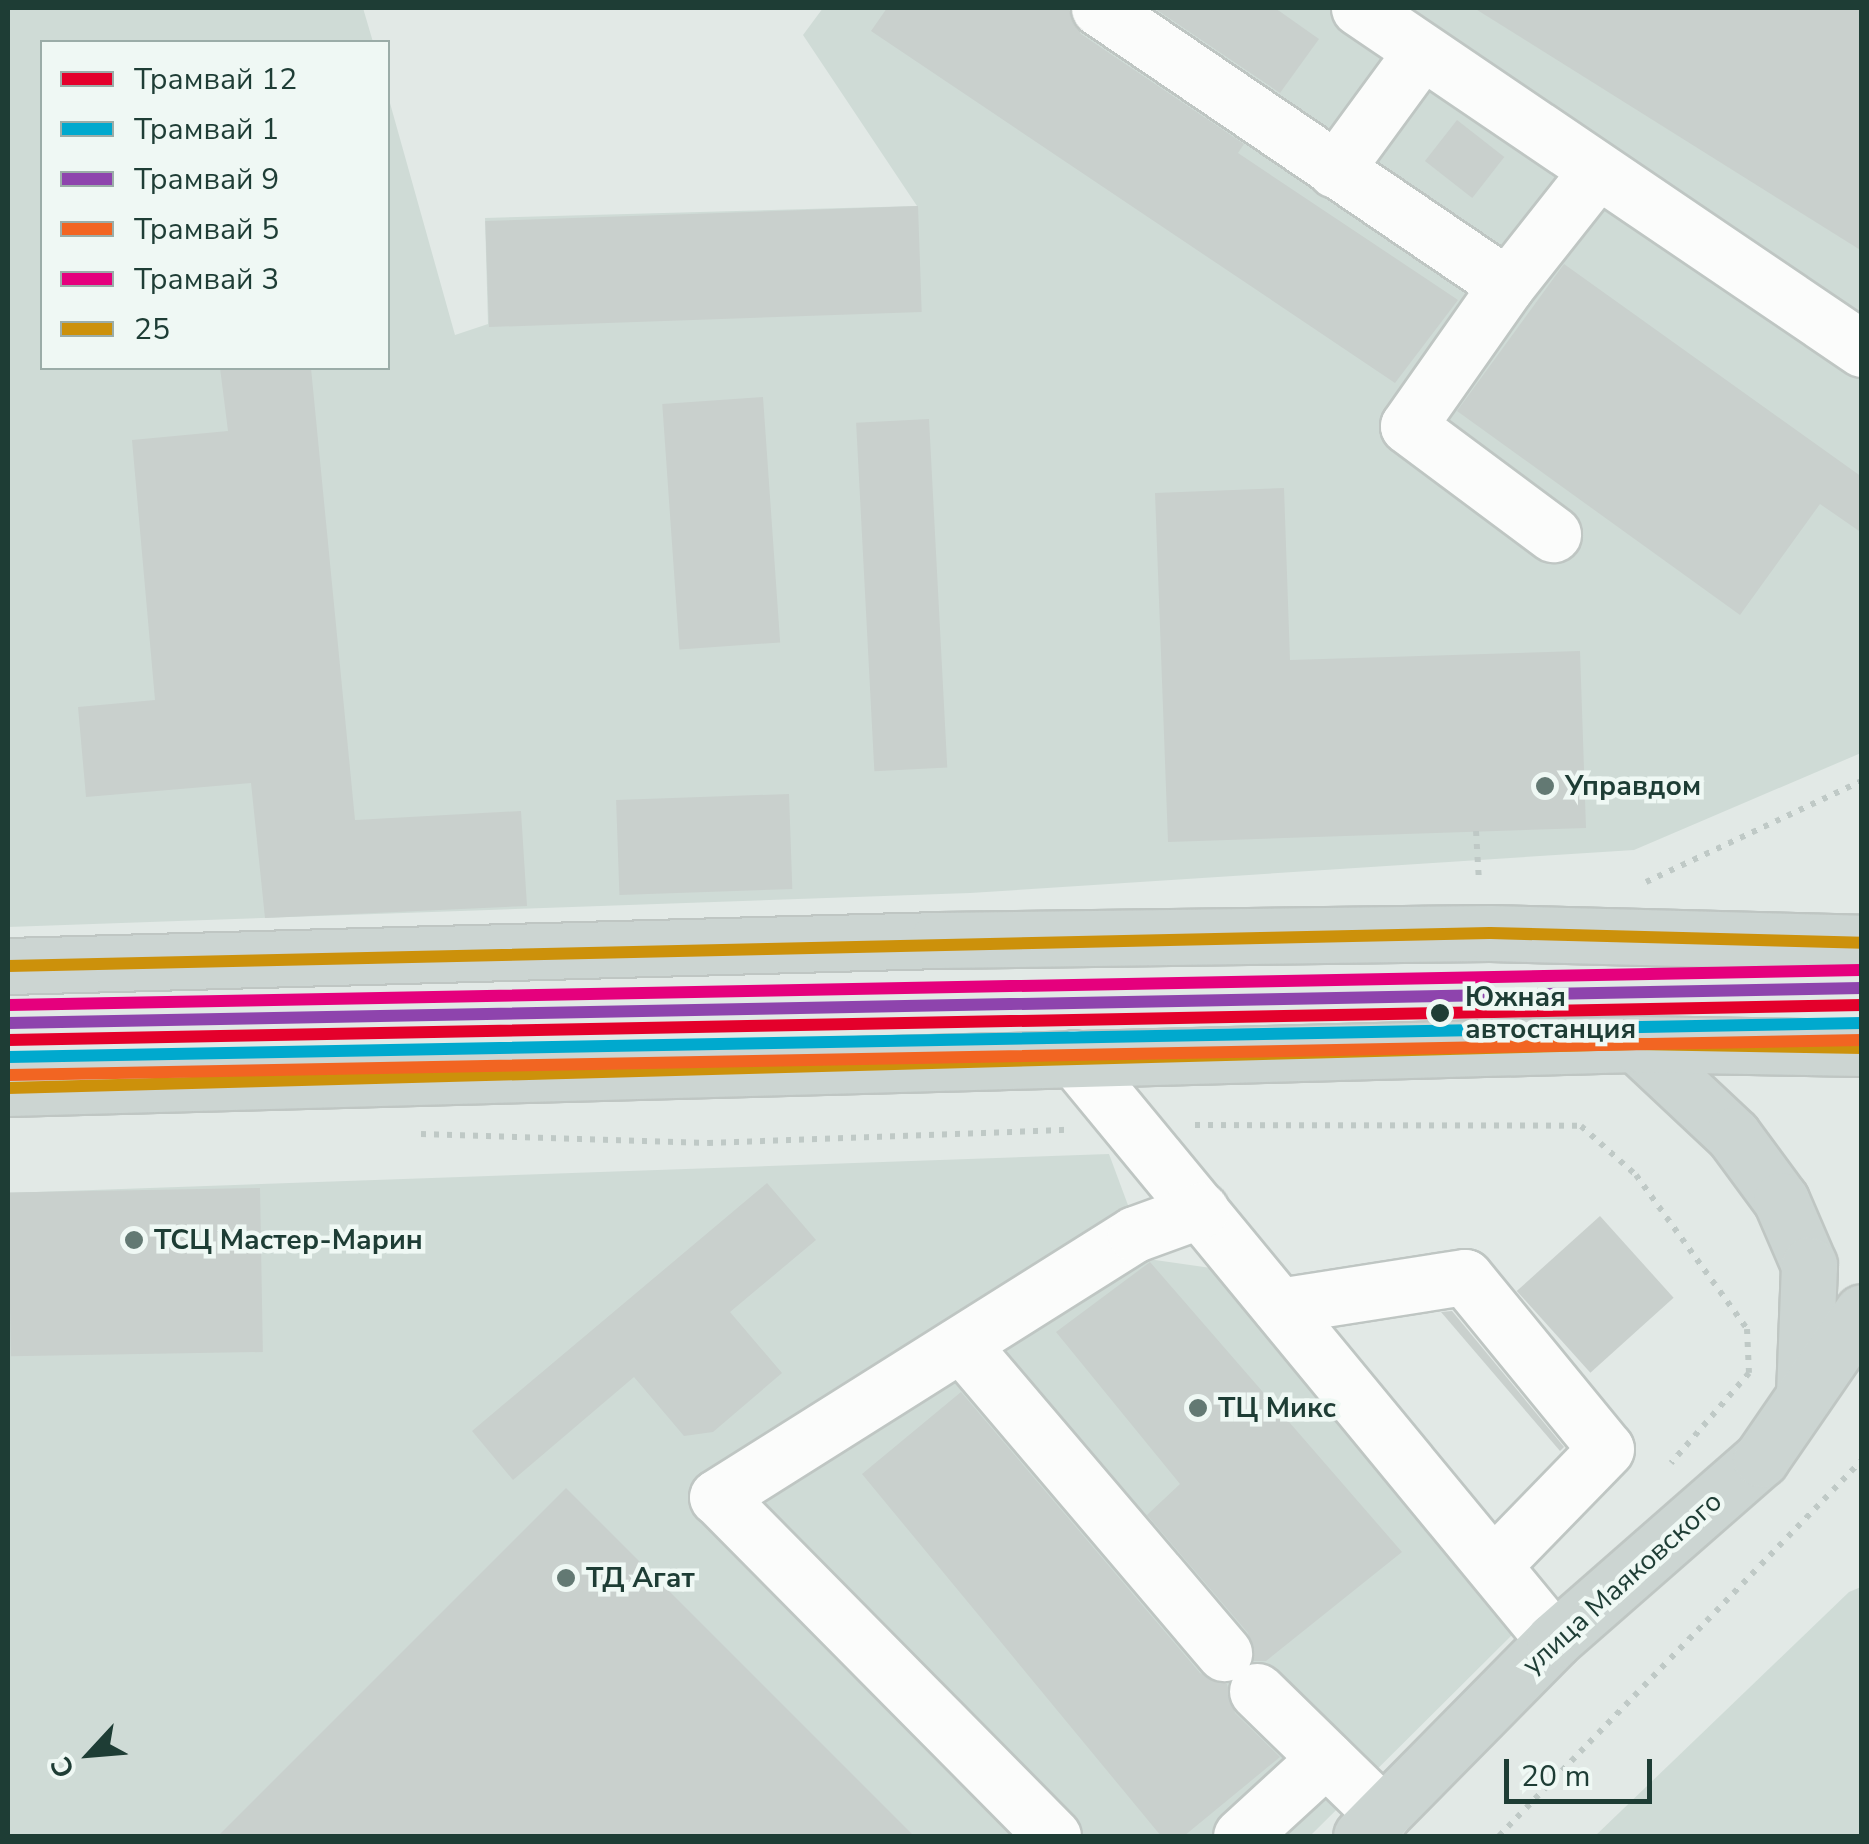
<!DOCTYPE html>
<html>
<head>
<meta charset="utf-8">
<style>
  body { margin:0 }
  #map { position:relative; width:1869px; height:1844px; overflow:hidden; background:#e2e9e6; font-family:"Nunito Sans",sans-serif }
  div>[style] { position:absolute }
  .built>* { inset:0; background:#cfdbd6 }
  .building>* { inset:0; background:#c9d0cd; transform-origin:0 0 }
  .path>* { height:6px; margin-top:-3px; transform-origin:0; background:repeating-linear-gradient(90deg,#bfc9c6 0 5px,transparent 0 13px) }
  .roads { filter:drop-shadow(2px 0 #bfc6c3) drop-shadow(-2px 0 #bfc6c3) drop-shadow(0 2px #bfc6c3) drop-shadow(0 -2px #bfc6c3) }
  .minor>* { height:55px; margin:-27.5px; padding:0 27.5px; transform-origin:27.5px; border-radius:27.5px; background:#fbfcfb }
  .major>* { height:55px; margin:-27.5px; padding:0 27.5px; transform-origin:27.5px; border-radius:27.5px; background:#ccd5d2 }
  .bus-1>* { height:12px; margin:-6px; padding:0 6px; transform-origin:6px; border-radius:6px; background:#cc910b }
  .tram-1>* { height:12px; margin:-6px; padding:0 6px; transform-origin:6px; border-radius:6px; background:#e4002b }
  .tram-2>* { height:12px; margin:-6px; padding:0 6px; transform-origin:6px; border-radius:6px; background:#00a9ce }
  .tram-3>* { height:12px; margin:-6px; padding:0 6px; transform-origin:6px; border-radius:6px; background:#8e44ad }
  .tram-4>* { height:12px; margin:-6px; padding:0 6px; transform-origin:6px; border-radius:6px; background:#f26522 }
  .tram-5>* { height:12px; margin:-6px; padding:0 6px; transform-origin:6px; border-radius:6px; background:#e5007d }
  .dots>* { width:28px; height:28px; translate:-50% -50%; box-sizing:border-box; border:5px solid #eff8f4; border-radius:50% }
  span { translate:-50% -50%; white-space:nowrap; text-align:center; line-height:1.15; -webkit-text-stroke:9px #eff8f4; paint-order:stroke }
  .poi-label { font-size:28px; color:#1e3d35; font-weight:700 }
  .left { translate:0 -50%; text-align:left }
  .stop-label { font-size:28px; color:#1e3d35; font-weight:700 }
  .street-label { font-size:28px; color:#1e3d35 }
  .frame { position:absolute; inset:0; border:10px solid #1e3d35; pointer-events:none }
  .legend { position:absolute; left:40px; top:40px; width:350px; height:330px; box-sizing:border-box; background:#eff8f4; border:2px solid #9bada8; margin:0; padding:12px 18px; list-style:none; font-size:30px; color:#1e3d35 }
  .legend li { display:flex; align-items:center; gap:20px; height:50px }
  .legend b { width:50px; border:2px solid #9bada8 }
  .north { position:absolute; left:40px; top:1704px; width:100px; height:100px; -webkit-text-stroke:8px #eff8f4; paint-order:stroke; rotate:244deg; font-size:28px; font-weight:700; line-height:40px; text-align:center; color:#1e3d35 }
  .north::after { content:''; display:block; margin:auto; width:35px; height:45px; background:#1e3d35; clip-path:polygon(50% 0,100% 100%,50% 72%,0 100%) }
  .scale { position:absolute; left:1504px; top:1759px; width:148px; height:45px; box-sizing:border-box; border:5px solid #1e3d35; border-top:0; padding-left:12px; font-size:30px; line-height:35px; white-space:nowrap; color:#1e3d35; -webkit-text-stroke:8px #eff8f4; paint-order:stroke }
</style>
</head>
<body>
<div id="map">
  <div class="built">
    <i style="clip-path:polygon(8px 8px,363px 8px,373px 42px,42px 42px,42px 368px,388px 368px,388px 96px,455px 335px,488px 324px,485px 218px,917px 206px,803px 35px,823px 8px,1861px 8px,1861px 753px,1634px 850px,970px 893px,8px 927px)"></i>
    <i style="clip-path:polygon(1109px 1154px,1148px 1259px,1218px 1269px,1514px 1633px,1310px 1836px,8px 1836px,8px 1193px)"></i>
    <i style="clip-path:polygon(1861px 1587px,1861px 1836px,1595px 1836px,1849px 1592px)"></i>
  </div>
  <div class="building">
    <i style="clip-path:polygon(887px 8px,1068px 8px,1081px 34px,1244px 144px,1238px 153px,1458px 300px,1395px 383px,871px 31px)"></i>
    <i style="clip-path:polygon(1154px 8px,1275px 8px,1319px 39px,1280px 93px)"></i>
    <i style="clip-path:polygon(1474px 8px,1862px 8px,1862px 251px)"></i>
    <i style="left:1457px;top:120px;width:60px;height:52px;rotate:38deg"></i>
    <i style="left:918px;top:206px;width:106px;height:433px;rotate:88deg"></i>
    <i style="clip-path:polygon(1564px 264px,1862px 477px,1862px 533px,1820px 504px,1740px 615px,1457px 411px)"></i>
    <i style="clip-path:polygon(220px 368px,311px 368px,355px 820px,521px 811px,527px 906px,265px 918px,251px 783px,86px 797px,78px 707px,155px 700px,132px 440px,228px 431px)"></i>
    <i style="left:763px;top:397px;width:246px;height:101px;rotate:86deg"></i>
    <i style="left:929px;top:419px;width:349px;height:73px;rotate:87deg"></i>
    <i style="clip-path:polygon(1284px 488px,1290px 660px,1580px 651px,1586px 828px,1168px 842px,1155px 493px)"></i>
    <i style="left:789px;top:794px;width:95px;height:173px;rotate:88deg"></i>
    <i style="clip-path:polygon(767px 1183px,816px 1240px,730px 1312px,782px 1373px,713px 1432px,684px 1436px,634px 1377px,513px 1480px,472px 1431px)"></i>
    <i style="left:260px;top:1188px;width:164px;height:252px;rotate:89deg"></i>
    <i style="left:1600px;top:1216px;width:110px;height:112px;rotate:48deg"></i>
    <i style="clip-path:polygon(1150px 1262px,1402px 1552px,1266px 1661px,1254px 1661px,1248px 1633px,1147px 1515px,1180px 1484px,1056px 1332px)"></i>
    <i style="clip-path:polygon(1452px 1311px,1564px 1447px,1560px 1451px,1441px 1312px)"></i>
    <i style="clip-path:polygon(961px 1392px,1200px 1673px,1227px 1684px,1235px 1713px,1280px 1757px,1184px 1836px,1161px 1836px,862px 1474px)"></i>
    <i style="clip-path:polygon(566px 1488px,914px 1836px,218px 1836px)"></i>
  </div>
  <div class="path">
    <i style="left:1476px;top:831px;width:50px;rotate:86.6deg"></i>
    <i style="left:1646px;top:882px;width:238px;rotate:-25.1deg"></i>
    <i style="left:1195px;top:1125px;width:386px;rotate:0.1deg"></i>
    <i style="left:1581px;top:1126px;width:74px;rotate:41.7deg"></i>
    <i style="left:1636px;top:1175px;width:190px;rotate:54.2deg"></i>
    <i style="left:1747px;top:1329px;width:44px;rotate:87.4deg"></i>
    <i style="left:1749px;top:1373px;width:119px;rotate:130.9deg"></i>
    <i style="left:421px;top:1134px;width:287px;rotate:1.8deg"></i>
    <i style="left:708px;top:1143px;width:360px;rotate:-2.1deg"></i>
    <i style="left:1499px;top:1836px;width:523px;rotate:-46.01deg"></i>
  </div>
  <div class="roads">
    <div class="minor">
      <i style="left:1099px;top:8px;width:493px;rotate:34.2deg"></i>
      <i style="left:1507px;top:285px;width:172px;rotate:125.1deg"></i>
      <i style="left:1408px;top:426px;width:181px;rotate:36.7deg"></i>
      <i style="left:1359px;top:8px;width:608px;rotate:34.13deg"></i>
      <i style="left:1335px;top:170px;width:147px;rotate:-53.8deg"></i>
      <i style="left:1507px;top:285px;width:145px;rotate:-51.7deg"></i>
      <i style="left:1074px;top:1058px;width:754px;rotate:50.49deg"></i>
      <i style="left:1279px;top:1306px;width:188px;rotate:-8.9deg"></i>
      <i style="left:1465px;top:1277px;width:222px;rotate:50.7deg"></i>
      <i style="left:1606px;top:1449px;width:162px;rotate:134.2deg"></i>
      <i style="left:961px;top:1344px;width:406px;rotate:49.6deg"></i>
      <i style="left:1257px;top:1691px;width:176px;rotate:44.3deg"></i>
      <i style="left:1053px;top:1836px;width:477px;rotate:-134.7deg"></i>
      <i style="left:717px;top:1497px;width:494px;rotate:-32.2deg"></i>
      <i style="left:1135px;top:1234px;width:70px;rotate:-20deg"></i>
      <i style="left:1241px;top:1836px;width:115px;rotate:-42.5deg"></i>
    </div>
    <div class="major">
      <i style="left:8px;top:966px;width:930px;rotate:-1.6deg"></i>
      <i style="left:938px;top:940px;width:552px;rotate:-0.73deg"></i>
      <i style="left:1490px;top:933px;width:372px;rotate:1.5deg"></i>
      <i style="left:1636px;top:1044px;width:133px;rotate:43.2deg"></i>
      <i style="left:1733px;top:1135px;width:81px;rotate:53.6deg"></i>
      <i style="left:1781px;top:1200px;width:71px;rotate:66.7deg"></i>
      <i style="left:1809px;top:1265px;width:130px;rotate:92.2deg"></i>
      <i style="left:8px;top:1088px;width:1629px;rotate:-1.55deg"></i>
      <i style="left:1636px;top:1044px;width:226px;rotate:1deg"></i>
      <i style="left:1361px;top:1836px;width:275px;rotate:-45.4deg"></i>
      <i style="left:1554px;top:1640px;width:275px;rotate:-41.2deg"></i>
      <i style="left:1761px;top:1459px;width:178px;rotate:-55.5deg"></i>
    </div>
  </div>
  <div class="bus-1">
    <i style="left:8px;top:966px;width:1482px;rotate:-1.28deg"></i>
    <i style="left:1490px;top:933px;width:372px;rotate:1.5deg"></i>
    <i style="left:8px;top:1088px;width:1629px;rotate:-1.55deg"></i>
    <i style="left:1636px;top:1044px;width:226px;rotate:1deg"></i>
  </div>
  <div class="tram-1">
    <i style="left:8px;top:1040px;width:1854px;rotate:-1.08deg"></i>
  </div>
  <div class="tram-2">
    <i style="left:8px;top:1057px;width:1854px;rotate:-1.05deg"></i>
  </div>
  <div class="tram-3">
    <i style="left:8px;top:1023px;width:1854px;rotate:-1.08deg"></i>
  </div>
  <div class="tram-4">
    <i style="left:9px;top:1075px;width:1853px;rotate:-1.08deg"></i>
  </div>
  <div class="tram-5">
    <i style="left:8px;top:1005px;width:1853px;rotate:-1.08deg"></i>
  </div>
  <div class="dots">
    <i style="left:1545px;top:786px;background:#637973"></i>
    <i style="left:1440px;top:1013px;background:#1e3d35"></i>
    <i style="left:134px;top:1240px;background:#637973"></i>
    <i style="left:1198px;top:1408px;background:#637973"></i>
    <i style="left:566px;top:1578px;background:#637973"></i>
  </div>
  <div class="poi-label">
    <span class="left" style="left:1565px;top:786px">Управдом</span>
    <span class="left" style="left:154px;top:1240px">ТСЦ Мастер-Марин</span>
    <span class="left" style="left:1218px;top:1408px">ТЦ Микс</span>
    <span class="left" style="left:586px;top:1578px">ТД Агат</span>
  </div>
  <div class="stop-label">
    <span class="left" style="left:1465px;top:1013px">Южная<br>автостанция</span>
  </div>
  <div class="street-label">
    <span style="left:1622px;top:1583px;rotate:-42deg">улица Маяковского</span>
  </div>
  <div class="frame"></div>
  <ul class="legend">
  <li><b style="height:12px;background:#e4002b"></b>Трамвай 12</li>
  <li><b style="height:12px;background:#00a9ce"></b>Трамвай 1</li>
  <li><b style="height:12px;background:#8e44ad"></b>Трамвай 9</li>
  <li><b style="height:12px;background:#f26522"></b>Трамвай 5</li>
  <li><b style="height:12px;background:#e5007d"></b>Трамвай 3</li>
  <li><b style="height:12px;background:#cc910b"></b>25</li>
  </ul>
  <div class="north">С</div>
  <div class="scale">20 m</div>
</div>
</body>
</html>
